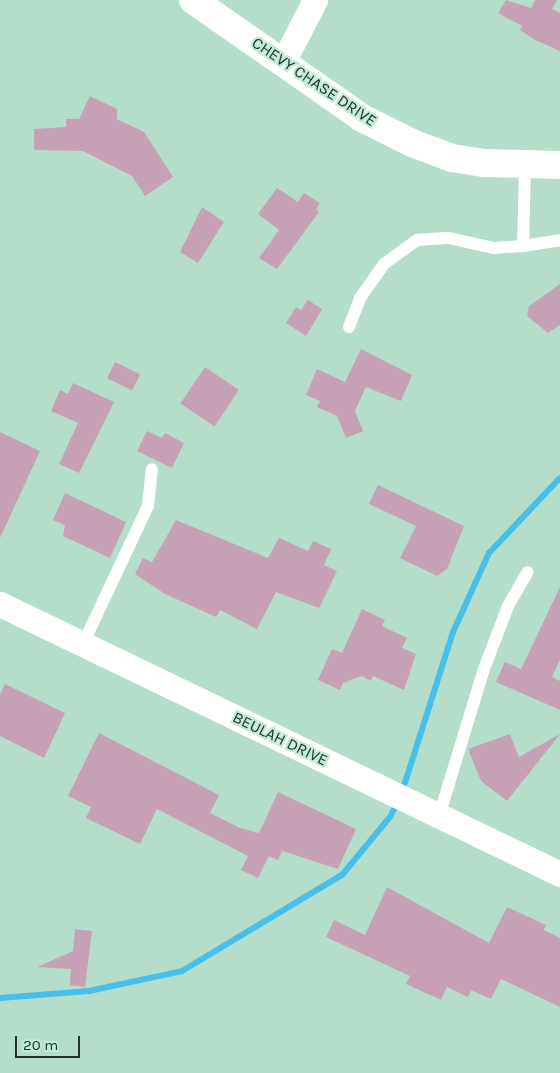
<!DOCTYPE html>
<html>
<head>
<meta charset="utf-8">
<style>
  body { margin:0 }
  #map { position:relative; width:560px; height:1073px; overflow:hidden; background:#b5deca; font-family:Karla,sans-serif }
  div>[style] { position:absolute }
  .stream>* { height:6px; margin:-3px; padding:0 3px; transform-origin:3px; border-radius:3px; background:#46c0ea }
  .building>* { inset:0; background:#c6a1b5; transform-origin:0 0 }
  .lane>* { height:12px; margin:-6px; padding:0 6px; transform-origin:6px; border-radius:6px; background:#fff }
  .street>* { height:25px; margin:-12.5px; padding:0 12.5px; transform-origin:12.5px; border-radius:12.5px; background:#fff }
  .secondary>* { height:28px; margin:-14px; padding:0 14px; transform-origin:14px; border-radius:14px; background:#fff }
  span { translate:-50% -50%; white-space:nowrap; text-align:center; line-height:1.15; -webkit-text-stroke:4.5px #c2ebd7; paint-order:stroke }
  .street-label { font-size:16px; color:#24342c }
  .scale { position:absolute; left:15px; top:1036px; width:65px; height:22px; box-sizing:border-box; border:2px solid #24342c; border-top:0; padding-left:6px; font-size:15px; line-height:18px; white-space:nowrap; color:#24342c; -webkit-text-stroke:4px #c2ebd7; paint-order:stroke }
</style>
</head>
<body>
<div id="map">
  <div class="stream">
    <i style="left:402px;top:792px;width:168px;rotate:-72.3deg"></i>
    <i style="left:453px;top:632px;width:87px;rotate:-65.5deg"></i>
    <i style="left:489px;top:553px;width:103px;rotate:-46.6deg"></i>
    <i style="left:0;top:998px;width:89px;rotate:-4.5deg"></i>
    <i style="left:89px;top:991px;width:95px;rotate:-12.1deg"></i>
    <i style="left:182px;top:971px;width:187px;rotate:-31deg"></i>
    <i style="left:342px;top:875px;width:75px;rotate:-50.4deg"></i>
    <i style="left:390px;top:817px;width:18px;rotate:-63deg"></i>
  </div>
  <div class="building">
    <i style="clip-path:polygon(506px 0,531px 8px,535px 0,557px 0,552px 9px,560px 13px,560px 51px,535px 40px,520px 30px,522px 26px,498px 13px)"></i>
    <i style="clip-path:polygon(90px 96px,117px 109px,117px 119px,144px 132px,173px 177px,145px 196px,132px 176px,83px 151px,34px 150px,34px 129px,66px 127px,66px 119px,79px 119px)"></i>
    <i style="clip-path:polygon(277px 188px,298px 202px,304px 193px,320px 203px,316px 210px,319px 212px,277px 269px,259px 258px,279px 230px,258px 214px)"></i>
    <i style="clip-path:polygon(202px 207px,224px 222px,198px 263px,180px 252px)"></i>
    <i style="clip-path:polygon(560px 284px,560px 325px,548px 333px,527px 316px,529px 306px)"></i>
    <i style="clip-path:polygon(308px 300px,322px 309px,306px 336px,286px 323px,296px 307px,301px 310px)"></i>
    <i style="clip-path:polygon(361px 349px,412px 375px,401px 401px,366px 387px,355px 411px,363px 431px,346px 438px,337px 416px,317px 407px,320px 401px,306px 395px,317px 369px,345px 382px)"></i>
    <i style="left:115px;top:362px;width:28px;height:18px;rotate:26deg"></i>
    <i style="left:205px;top:367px;width:41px;height:44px;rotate:34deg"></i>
    <i style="clip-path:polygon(73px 383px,114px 402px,79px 473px,59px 464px,78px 423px,51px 411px,60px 390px,68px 394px)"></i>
    <i style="clip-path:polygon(147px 431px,162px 438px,165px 433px,184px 443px,172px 468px,137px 451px)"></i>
    <i style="clip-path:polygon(0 432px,40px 451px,0 538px)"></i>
    <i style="clip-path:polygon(378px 485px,464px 526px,447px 569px,437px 576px,400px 558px,416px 526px,369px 504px)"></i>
    <i style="clip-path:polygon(65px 493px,126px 522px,110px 558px,63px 536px,65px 525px,53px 520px)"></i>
    <i style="clip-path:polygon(176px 520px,268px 558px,279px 538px,308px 551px,313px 541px,331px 549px,324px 565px,337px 571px,319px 608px,276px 592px,257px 629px,220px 610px,216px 617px,165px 594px,135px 574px,143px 558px,152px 562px)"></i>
    <i style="clip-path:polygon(560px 587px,560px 660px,552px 677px,560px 681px,560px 710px,496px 682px,505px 662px,521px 669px)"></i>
    <i style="clip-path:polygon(362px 609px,385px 620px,382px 626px,407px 638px,402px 648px,416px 654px,404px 690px,373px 676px,371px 681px,362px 676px,343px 683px,340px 690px,318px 680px,332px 649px,342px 653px)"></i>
    <i style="clip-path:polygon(5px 684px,65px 713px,44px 758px,0 736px,0 694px)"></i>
    <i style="clip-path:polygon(99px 733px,219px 795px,210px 813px,240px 828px,259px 833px,278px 792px,356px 829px,338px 869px,282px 851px,278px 860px,269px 856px,258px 878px,241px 870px,248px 856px,157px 809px,140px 844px,86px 818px,91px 807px,68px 796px)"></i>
    <i style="clip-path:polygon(510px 734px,519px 757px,560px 734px,507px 801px,481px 781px,468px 749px)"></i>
    <i style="clip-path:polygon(387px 887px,489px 943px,507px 907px,546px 925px,544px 930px,560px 938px,560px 1007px,501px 979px,491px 999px,471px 990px,468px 997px,447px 987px,441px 1000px,406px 984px,410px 976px,326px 937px,334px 920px,365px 935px)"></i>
    <i style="clip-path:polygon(75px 929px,92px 931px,85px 987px,70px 985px,71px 969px,37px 967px,73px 951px)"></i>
  </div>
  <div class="lane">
    <i style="left:525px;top:166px;width:80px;rotate:91.4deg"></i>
    <i style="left:523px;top:246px;width:37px;rotate:-9deg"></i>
    <i style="left:349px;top:327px;width:31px;rotate:-69deg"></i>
    <i style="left:360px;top:298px;width:42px;rotate:-54.8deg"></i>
    <i style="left:384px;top:264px;width:41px;rotate:-36deg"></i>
    <i style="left:417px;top:240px;width:32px;rotate:-4deg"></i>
    <i style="left:449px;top:238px;width:45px;rotate:12.8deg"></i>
    <i style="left:493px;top:248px;width:30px;rotate:-4deg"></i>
    <i style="left:83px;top:644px;width:153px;rotate:-64.8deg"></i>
    <i style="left:148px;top:506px;width:37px;rotate:-84deg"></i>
    <i style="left:439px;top:816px;width:154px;rotate:-73deg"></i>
    <i style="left:484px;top:669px;width:67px;rotate:-69.1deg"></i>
    <i style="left:508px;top:606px;width:39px;rotate:-60deg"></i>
  </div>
  <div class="street">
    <i style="left:283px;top:62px;width:70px;rotate:-62.7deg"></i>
    <i style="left:0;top:604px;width:622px;rotate:25.74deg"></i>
  </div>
  <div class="secondary">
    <i style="left:193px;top:0;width:206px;rotate:34.9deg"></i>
    <i style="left:362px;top:118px;width:56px;rotate:26.6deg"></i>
    <i style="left:412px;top:143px;width:43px;rotate:20.6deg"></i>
    <i style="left:452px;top:158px;width:33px;rotate:9deg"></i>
    <i style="left:485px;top:163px;width:75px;rotate:1.5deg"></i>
  </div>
  <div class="street-label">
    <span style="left:314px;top:82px;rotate:34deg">CHEVY CHASE DRIVE</span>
    <span style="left:280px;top:739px;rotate:26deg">BEULAH DRIVE</span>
  </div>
  <div class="scale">20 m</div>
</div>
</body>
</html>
